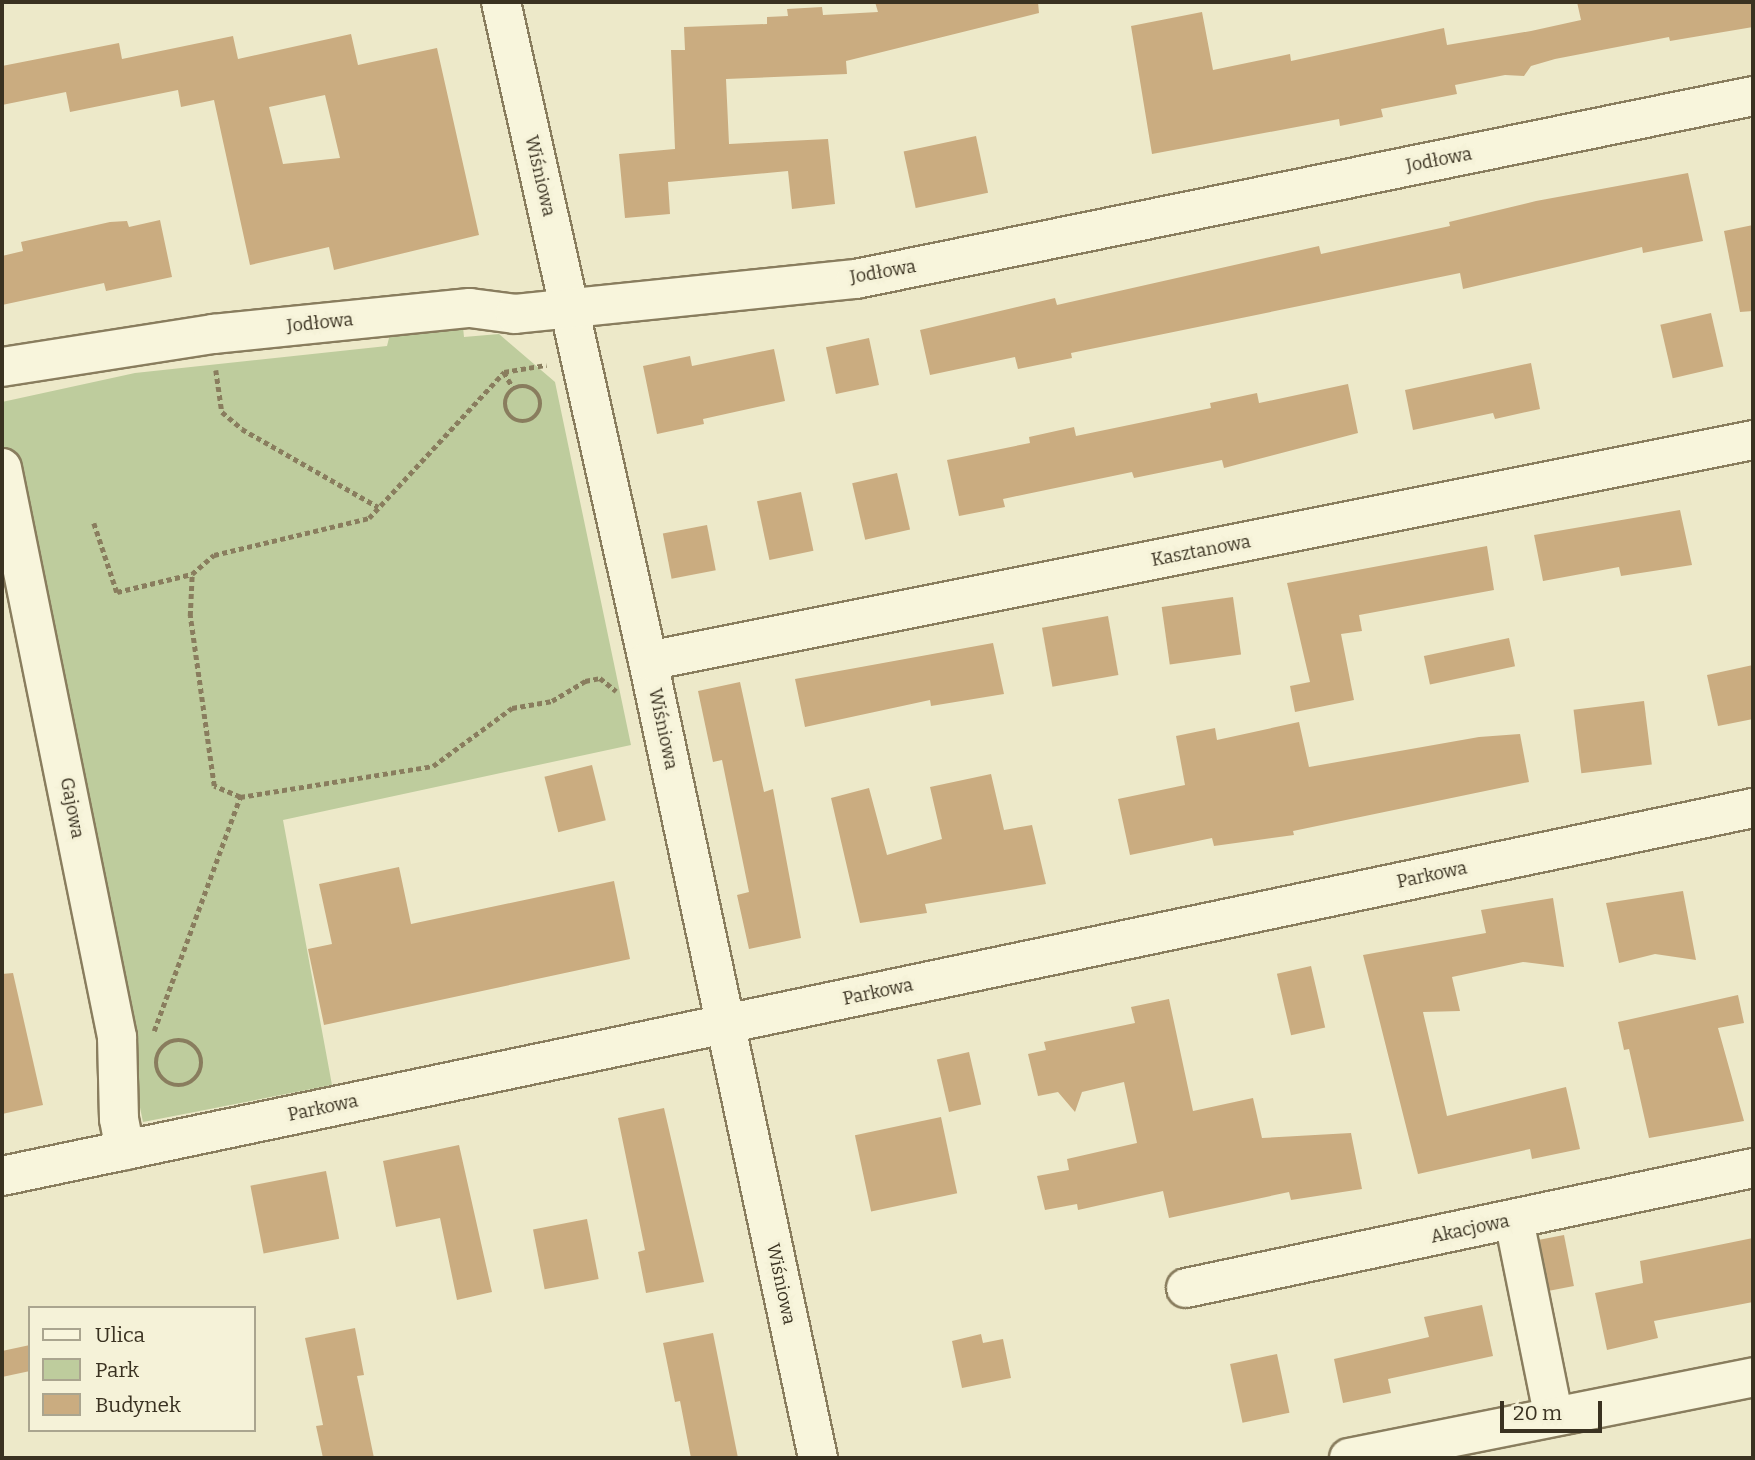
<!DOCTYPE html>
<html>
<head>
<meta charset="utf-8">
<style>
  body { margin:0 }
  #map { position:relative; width:1755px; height:1460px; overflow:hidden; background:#ede9c9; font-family:Bitter,serif }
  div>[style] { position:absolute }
  .green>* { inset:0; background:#becc9d }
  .building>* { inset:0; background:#caac80; transform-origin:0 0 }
  .path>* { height:4.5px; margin-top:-2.25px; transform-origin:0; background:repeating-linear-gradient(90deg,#897d5e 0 5px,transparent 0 8.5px) }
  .path>.ring { margin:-2.25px; padding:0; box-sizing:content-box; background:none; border:4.5px solid #897d5e; border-radius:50% }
  .roads { filter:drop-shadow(2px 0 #897d5e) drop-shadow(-2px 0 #897d5e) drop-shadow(0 2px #897d5e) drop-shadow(0 -2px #897d5e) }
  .minor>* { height:38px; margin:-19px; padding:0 19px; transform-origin:19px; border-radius:19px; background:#f8f5dc }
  span { translate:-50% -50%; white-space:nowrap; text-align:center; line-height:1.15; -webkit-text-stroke:6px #f5f2d8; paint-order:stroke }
  .street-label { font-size:18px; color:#3a3221 }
  .frame { position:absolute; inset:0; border:4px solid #3a3221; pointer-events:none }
  .legend { position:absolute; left:28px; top:1306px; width:228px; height:126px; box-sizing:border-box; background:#f5f2d8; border:2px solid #aaa58f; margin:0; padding:9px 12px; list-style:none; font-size:21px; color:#3a3221 }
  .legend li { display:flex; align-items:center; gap:14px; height:35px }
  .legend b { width:35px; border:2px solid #aaa58f }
  .scale { position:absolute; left:1500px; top:1401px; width:102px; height:32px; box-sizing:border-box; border:4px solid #3a3221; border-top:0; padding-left:9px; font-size:21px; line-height:24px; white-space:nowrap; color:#3a3221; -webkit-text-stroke:5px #f5f2d8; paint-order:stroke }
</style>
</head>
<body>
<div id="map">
  <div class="green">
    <i style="clip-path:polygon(463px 327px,464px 337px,499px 334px,555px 382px,631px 745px,283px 820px,332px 1085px,143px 1122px,2px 441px,2px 402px,135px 373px,387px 346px,390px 334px)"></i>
  </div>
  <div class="building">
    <i style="clip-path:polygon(875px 2px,1038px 2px,1039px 13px,846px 61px,847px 74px,726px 79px,729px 144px,828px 139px,835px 204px,792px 209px,788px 171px,668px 182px,670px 214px,625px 218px,619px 154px,675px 149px,671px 50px,685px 50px,684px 27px,767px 24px,767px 17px,788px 16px,787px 9px,822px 7px,823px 15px,878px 12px)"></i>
    <i style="clip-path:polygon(1577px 2px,1753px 2px,1753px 27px,1670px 41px,1669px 37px,1555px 59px,1531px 66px,1524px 76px,1505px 75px,1455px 85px,1457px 94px,1381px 109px,1383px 117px,1340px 126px,1339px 119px,1152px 154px,1131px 26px,1202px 12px,1213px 70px,1290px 54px,1291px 61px,1444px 28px,1447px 45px,1531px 31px,1581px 20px)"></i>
    <i style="clip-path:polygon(evenodd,351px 34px,358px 65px,437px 48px,479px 235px,334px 270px,329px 247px,250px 265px,214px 100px,181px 107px,178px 90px,70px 112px,66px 92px,2px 105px,2px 66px,119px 43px,122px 59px,233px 36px,238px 59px,351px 34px,325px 95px,340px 158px,283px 164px,269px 107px,325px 95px)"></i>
    <i style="left:976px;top:136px;width:58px;height:74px;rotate:78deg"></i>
    <i style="clip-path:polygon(1688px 173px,1703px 241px,1643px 253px,1642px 247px,1463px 289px,1460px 273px,1071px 353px,1072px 358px,1018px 369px,1015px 357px,930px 375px,920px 330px,1055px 298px,1057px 305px,1319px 246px,1321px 254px,1450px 226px,1449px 222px,1536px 201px)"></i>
    <i style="clip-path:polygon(160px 220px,172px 277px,106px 291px,104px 283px,2px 305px,2px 256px,23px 251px,21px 242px,110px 222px,127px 221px,129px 227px)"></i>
    <i style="clip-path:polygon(1753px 225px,1753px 311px,1740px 312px,1724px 231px)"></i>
    <i style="left:1711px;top:313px;width:55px;height:52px;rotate:77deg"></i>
    <i style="left:869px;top:338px;width:48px;height:44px;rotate:78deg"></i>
    <i style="clip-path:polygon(774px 349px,785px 401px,703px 419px,704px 424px,657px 434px,643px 366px,690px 356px,692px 366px)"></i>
    <i style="clip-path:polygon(1531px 363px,1540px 409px,1495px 419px,1493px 413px,1413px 430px,1405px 390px)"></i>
    <i style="clip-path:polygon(1348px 384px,1358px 433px,1224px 468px,1222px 460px,1134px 478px,1132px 472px,1003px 499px,1005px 507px,959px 516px,947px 460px,1030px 443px,1029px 437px,1074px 427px,1076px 436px,1211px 408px,1210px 403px,1257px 393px,1259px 403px)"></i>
    <i style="left:897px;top:473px;width:58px;height:46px;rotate:77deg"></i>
    <i style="left:801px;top:492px;width:60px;height:45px;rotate:78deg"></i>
    <i style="clip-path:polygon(1680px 510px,1692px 565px,1621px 576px,1619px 567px,1543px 581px,1534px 535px)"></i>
    <i style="left:707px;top:525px;width:46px;height:45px;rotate:79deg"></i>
    <i style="clip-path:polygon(1487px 546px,1494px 590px,1359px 615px,1362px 631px,1341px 634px,1354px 700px,1295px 712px,1290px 686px,1310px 682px,1287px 583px)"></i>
    <i style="left:1233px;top:597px;width:58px;height:72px;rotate:82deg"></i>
    <i style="left:1108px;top:616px;width:60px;height:67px;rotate:80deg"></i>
    <i style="left:1509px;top:638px;width:29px;height:87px;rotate:78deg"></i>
    <i style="clip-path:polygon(993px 643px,1004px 694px,931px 706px,930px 700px,805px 727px,795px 679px)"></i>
    <i style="clip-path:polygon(1753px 665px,1753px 719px,1718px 726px,1707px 675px)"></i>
    <i style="clip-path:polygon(740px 682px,764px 792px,773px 789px,801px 938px,749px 949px,737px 895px,749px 892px,722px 760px,713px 762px,698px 691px)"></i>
    <i style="left:1644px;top:701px;width:64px;height:71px;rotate:83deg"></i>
    <i style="clip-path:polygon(1299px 722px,1309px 767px,1479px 737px,1520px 734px,1529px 782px,1293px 831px,1294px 835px,1214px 846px,1212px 838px,1130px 855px,1118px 799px,1185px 785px,1176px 736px,1215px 728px,1217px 740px)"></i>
    <i style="left:592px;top:765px;width:57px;height:49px;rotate:76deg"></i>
    <i style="clip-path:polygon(991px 774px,1004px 830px,1032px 825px,1046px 884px,925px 904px,927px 913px,860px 923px,831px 798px,869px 788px,887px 855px,942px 839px,930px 787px)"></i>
    <i style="clip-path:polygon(399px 867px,411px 924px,614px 881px,630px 959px,324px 1025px,308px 949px,332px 944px,319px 884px)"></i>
    <i style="clip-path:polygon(1683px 891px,1696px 960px,1655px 954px,1619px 963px,1606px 903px)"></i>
    <i style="clip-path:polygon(1553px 898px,1564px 967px,1523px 962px,1452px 977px,1460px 1011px,1423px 1012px,1447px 1116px,1566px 1087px,1580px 1149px,1532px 1159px,1530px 1149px,1418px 1174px,1363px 955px,1486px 933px,1481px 910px)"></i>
    <i style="left:1311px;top:966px;width:63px;height:35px;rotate:77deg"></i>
    <i style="clip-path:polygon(13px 973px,43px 1105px,2px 1114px,2px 974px)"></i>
    <i style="clip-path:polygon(1738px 995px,1744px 1023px,1718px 1028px,1744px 1121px,1649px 1138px,1629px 1049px,1624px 1050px,1618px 1022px)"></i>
    <i style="clip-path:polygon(1169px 999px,1193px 1111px,1253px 1098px,1262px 1138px,1351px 1133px,1362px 1189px,1291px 1200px,1289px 1192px,1169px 1218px,1163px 1191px,1078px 1210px,1077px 1204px,1045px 1210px,1037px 1176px,1069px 1170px,1067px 1159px,1137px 1143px,1124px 1082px,1082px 1092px,1075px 1112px,1058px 1092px,1038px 1096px,1028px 1054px,1046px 1050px,1044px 1042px,1135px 1023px,1131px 1007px)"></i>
    <i style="left:969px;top:1052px;width:54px;height:33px;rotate:77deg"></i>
    <i style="clip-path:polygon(664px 1108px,704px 1282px,646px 1293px,638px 1252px,645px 1250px,618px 1118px)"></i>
    <i style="left:941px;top:1117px;width:78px;height:88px;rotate:78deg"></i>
    <i style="clip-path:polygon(459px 1145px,492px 1292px,457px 1300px,440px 1218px,396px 1227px,383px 1161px)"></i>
    <i style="left:326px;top:1171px;width:69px;height:77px;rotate:79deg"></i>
    <i style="left:587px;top:1219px;width:61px;height:55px;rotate:79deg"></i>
    <i style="left:1564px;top:1235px;width:52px;height:25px;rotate:79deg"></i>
    <i style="clip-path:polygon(1753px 1238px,1753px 1302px,1654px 1321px,1658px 1338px,1607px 1350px,1595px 1293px,1643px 1283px,1640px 1261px)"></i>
    <i style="clip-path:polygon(1482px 1305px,1493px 1356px,1388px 1379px,1391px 1393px,1343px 1403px,1334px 1359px,1429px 1337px,1424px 1317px)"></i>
    <i style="clip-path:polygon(355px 1328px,364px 1375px,357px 1376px,374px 1458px,323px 1458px,316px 1426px,323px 1425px,305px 1338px)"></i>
    <i style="clip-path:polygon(713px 1333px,738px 1458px,691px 1458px,680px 1401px,675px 1402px,663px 1343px)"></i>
    <i style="clip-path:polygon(981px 1334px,983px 1343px,1003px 1339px,1011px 1378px,962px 1388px,952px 1341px)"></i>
    <i style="clip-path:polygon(30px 1345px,30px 1371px,2px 1377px,2px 1351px)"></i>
    <i style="left:1277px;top:1354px;width:60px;height:48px;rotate:78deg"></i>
  </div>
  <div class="path">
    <i style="left:216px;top:370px;width:42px;rotate:81.9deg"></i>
    <i style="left:222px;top:412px;width:26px;rotate:40deg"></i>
    <i style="left:242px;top:429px;width:157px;rotate:29.8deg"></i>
    <i style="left:504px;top:372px;width:20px;rotate:60deg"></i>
    <i class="ring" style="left:505px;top:386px;width:31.5px;height:31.5px"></i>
    <i style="left:94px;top:523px;width:73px;rotate:71.6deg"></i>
    <i style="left:117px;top:592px;width:77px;rotate:-13.5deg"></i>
    <i style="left:240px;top:797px;width:195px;rotate:-9.1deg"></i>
    <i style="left:433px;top:766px;width:98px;rotate:-36.3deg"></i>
    <i style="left:512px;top:708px;width:41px;rotate:-9.9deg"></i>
    <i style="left:552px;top:701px;width:39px;rotate:-31deg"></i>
    <i style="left:585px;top:681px;width:15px;rotate:-11deg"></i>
    <i style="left:600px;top:678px;width:21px;rotate:39deg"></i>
    <i style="left:154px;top:1031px;width:249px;rotate:-69.8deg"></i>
    <i style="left:240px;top:797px;width:28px;rotate:-157deg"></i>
    <i style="left:214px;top:786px;width:172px;rotate:-98deg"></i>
    <i style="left:190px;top:616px;width:42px;rotate:-87.3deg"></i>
    <i style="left:192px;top:574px;width:29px;rotate:-41deg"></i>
    <i style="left:214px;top:555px;width:159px;rotate:-13.4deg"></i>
    <i style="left:369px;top:518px;width:199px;rotate:-47.2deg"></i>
    <i style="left:504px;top:372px;width:43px;rotate:-9.5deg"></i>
    <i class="ring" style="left:156px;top:1040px;width:41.5px;height:41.5px"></i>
  </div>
  <div class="roads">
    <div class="minor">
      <i style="left:501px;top:2px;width:675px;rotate:77.43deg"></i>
      <i style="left:648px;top:661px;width:815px;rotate:77.96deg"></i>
      <i style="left:2px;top:367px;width:214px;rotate:-8.9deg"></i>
      <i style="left:213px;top:334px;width:258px;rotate:-5.8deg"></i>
      <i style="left:470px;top:308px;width:45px;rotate:7.6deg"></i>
      <i style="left:515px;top:314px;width:343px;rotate:-5.9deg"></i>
      <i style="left:856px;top:279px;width:915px;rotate:-11.53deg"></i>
      <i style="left:2px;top:468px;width:581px;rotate:78.57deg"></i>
      <i style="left:117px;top:1037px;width:82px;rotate:88.6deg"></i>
      <i style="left:119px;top:1119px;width:32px;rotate:79deg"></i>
      <i style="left:648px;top:661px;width:1127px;rotate:-11.31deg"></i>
      <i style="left:2px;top:1176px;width:1789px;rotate:-11.87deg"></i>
      <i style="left:1514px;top:1220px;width:198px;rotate:78.6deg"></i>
      <i style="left:1186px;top:1288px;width:580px;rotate:-11.95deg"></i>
      <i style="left:1349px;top:1458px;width:412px;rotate:-11.3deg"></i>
    </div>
  </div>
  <div class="street-label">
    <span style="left:1439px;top:160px;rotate:-11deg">Jodłowa</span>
    <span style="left:540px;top:176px;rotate:77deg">Wiśniowa</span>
    <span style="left:883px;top:272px;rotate:-10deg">Jodłowa</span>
    <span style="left:320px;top:323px;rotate:-6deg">Jodłowa</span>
    <span style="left:1201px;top:551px;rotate:-11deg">Kasztanowa</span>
    <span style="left:663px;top:729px;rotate:78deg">Wiśniowa</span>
    <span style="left:72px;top:808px;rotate:79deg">Gajowa</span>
    <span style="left:1432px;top:875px;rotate:-12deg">Parkowa</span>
    <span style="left:878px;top:992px;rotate:-12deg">Parkowa</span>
    <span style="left:323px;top:1108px;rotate:-12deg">Parkowa</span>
    <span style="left:1470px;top:1229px;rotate:-12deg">Akacjowa</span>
    <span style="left:781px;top:1284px;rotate:78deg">Wiśniowa</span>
  </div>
  <div class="frame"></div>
  <ul class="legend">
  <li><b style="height:9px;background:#f8f5dc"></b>Ulica</li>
  <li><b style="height:19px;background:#becc9d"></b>Park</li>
  <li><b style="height:19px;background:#caac80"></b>Budynek</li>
  </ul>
  <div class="scale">20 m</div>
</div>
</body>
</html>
